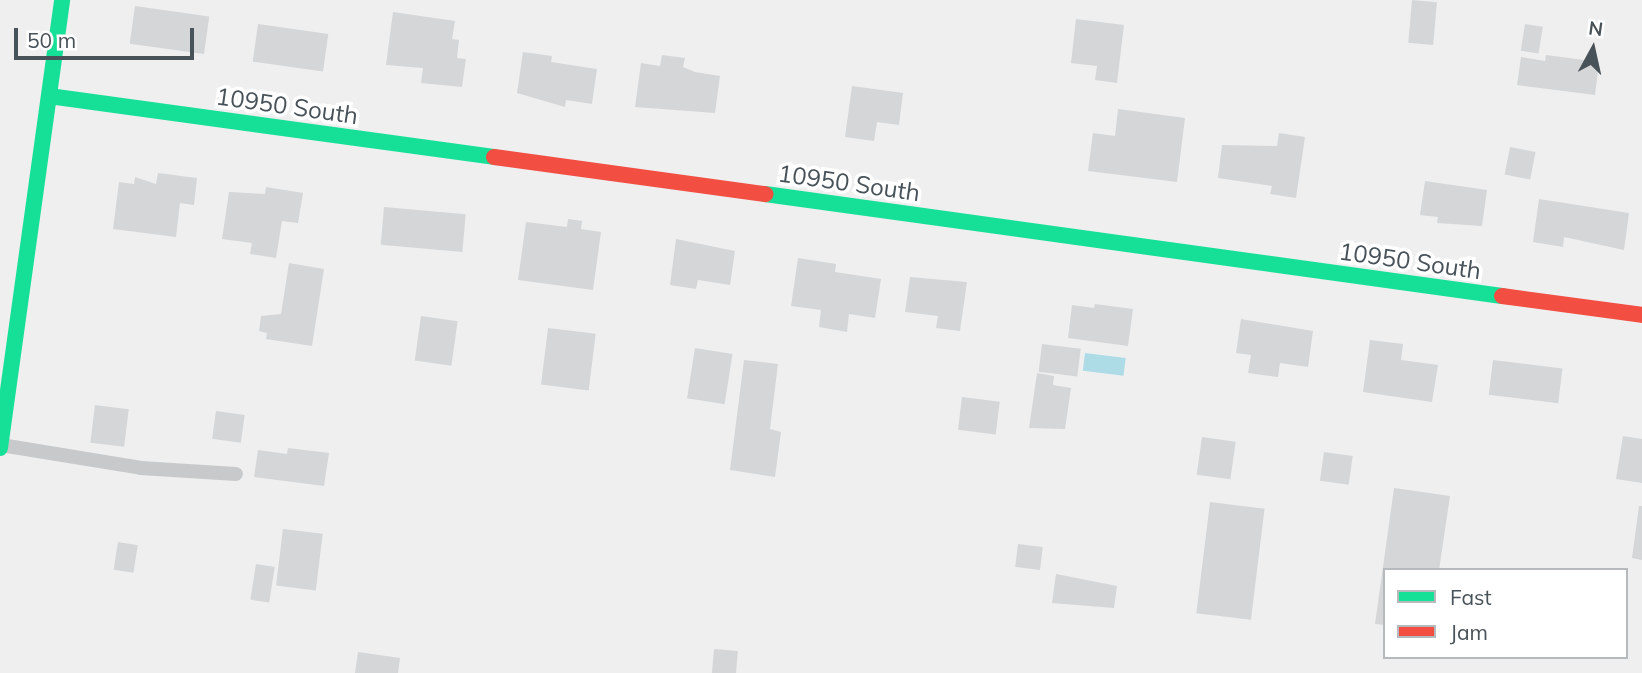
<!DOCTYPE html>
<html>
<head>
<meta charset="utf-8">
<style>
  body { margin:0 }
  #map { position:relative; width:1642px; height:673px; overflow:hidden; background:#efefef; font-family:Mulish,sans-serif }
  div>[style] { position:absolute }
  .water>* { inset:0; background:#addce7; transform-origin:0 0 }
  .building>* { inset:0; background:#d5d6d8; transform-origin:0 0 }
  .lane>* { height:14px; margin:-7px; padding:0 7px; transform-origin:7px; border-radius:7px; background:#c7c9ca }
  .fast>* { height:16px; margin:-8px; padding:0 8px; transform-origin:8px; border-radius:8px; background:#16e098 }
  .jam>* { height:16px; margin:-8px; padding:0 8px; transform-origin:8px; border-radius:8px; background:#f24e42 }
  span { translate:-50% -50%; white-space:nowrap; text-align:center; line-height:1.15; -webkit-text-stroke:7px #fff; paint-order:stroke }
  .street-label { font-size:24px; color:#485259 }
  .legend { position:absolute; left:1383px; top:568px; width:245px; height:91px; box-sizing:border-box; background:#fff; border:2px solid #b6babd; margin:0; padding:9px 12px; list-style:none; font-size:21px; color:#485259 }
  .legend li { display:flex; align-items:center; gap:14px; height:35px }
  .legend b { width:35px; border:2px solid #b6babd }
  .north { position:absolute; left:1558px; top:14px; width:70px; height:70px; -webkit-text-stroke:5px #fff; paint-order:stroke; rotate:8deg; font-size:19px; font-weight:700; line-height:28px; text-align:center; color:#485259 }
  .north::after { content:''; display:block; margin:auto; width:24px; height:32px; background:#485259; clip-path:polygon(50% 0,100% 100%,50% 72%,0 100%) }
  .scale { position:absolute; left:14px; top:28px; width:180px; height:32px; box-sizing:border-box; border:4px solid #485259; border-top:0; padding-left:9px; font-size:21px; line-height:24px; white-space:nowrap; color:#485259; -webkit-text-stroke:5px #fff; paint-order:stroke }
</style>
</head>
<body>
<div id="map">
  <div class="water">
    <i style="left:1085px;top:353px;width:41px;height:18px;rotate:7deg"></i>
  </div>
  <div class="building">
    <i style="left:1412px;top:0;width:25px;height:43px;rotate:5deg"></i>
    <i style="left:135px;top:6px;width:75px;height:38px;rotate:8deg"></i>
    <i style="clip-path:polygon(393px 12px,455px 21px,452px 39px,459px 40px,457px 58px,466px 59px,462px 87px,421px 83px,423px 68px,386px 65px)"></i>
    <i style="clip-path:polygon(1076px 19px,1124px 25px,1117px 83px,1095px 80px,1097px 66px,1071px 63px)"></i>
    <i style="left:258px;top:24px;width:71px;height:38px;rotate:8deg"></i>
    <i style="left:1525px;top:24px;width:18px;height:27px;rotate:9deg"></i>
    <i style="clip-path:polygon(523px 52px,552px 56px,551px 62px,597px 69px,592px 104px,566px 100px,565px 107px,517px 93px)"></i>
    <i style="clip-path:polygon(662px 55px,685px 58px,683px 67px,695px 72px,720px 76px,715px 113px,635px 107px,641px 63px,660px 66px)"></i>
    <i style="clip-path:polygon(1546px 55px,1599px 62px,1595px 95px,1517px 85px,1521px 57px,1545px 61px)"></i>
    <i style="clip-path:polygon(852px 86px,903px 93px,899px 125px,877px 122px,874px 141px,845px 137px)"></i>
    <i style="clip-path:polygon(1118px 109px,1185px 118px,1177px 182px,1088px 171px,1093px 133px,1115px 136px)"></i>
    <i style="clip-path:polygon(1279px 133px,1305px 137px,1296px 198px,1270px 194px,1272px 186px,1218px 178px,1222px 145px,1277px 146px)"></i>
    <i style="left:1510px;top:147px;width:26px;height:28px;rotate:11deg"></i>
    <i style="clip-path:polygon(158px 173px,197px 178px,194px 205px,180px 203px,176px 237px,113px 229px,119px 182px,134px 184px,135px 177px,156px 184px)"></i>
    <i style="clip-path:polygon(1425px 181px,1487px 190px,1482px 226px,1437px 223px,1438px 217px,1420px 215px)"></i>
    <i style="clip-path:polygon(266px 187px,303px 193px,298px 223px,282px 221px,276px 258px,250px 254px,252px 243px,222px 239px,229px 192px,265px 194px)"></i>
    <i style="clip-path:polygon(1539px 199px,1629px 213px,1624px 250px,1564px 237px,1563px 247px,1533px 242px)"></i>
    <i style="left:384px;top:207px;width:82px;height:38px;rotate:5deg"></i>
    <i style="clip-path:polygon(568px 219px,582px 221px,581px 229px,601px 232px,593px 290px,518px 280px,526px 222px,567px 227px)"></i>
    <i style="clip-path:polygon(676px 239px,735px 251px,730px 285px,698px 280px,696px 289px,670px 285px)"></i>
    <i style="clip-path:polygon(798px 258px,836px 264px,835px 272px,881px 279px,875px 318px,849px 314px,847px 332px,819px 327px,821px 310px,791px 306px)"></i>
    <i style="clip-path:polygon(289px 263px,324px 269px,312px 346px,266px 339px,267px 333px,259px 331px,261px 316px,281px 314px)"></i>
    <i style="clip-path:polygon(910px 277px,967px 282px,960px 331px,936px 328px,938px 316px,905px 312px)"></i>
    <i style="clip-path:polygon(1095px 304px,1133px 309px,1128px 346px,1068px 338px,1072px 305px,1094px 308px)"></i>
    <i style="left:421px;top:316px;width:37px;height:45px;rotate:8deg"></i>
    <i style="clip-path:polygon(1241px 319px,1313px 331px,1308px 367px,1280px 363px,1278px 377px,1248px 373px,1251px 355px,1236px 353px)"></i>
    <i style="left:548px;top:328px;width:48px;height:57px;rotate:7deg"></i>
    <i style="clip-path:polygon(1370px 340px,1403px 344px,1401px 360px,1438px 365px,1432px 402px,1363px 392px)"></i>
    <i style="left:1042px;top:344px;width:39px;height:28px;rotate:7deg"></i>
    <i style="left:695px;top:348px;width:38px;height:51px;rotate:9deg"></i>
    <i style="clip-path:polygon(744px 360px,778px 364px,770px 429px,781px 432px,775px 477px,730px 470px)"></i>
    <i style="left:1493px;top:360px;width:70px;height:35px;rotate:7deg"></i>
    <i style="clip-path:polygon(1037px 373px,1054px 376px,1053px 385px,1071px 388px,1065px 429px,1029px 428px)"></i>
    <i style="left:962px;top:397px;width:38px;height:33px;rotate:7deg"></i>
    <i style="left:95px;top:405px;width:34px;height:38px;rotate:7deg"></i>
    <i style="left:216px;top:411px;width:29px;height:28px;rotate:8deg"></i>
    <i style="clip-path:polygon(1623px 436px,1642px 439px,1642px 483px,1616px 479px)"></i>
    <i style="left:1202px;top:437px;width:34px;height:38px;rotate:8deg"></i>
    <i style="clip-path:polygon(288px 448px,329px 453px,324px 486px,254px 477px,258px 450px,287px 454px)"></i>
    <i style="left:1324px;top:452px;width:29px;height:29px;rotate:8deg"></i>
    <i style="clip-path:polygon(1394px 488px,1450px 496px,1439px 570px,1385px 570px,1385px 625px,1375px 624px)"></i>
    <i style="left:1210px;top:502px;width:55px;height:112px;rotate:7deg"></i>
    <i style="clip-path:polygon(1639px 506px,1642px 506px,1642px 560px,1632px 558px)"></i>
    <i style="left:283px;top:529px;width:40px;height:57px;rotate:7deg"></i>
    <i style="left:118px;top:542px;width:20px;height:28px;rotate:9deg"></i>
    <i style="left:1018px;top:544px;width:25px;height:23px;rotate:7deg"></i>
    <i style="left:256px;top:564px;width:19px;height:36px;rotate:9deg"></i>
    <i style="clip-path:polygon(1056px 574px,1117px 586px,1114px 608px,1052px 603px)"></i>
    <i style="left:714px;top:649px;width:24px;height:24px;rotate:5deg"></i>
    <i style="clip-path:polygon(358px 652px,400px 658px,398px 673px,355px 673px)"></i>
  </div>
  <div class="lane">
    <i style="left:1px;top:445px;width:142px;rotate:9.3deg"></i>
    <i style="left:141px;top:468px;width:95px;rotate:3.6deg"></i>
  </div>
  <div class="fast">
    <i style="left:49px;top:96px;width:449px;rotate:7.8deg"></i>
    <i style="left:765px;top:194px;width:744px;rotate:7.88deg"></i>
    <i style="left:0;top:448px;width:452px;rotate:-82.1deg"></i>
  </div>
  <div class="jam">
    <i style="left:494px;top:157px;width:274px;rotate:7.8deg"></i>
    <i style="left:1502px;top:296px;width:141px;rotate:7.7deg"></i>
  </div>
  <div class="street-label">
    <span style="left:287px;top:106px;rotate:8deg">10950 South</span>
    <span style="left:849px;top:183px;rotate:8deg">10950 South</span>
    <span style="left:1410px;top:261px;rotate:8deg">10950 South</span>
  </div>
  <ul class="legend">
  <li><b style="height:9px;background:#16e098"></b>Fast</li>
  <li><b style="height:9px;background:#f24e42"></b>Jam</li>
  </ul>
  <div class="north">N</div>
  <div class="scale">50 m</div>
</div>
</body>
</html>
